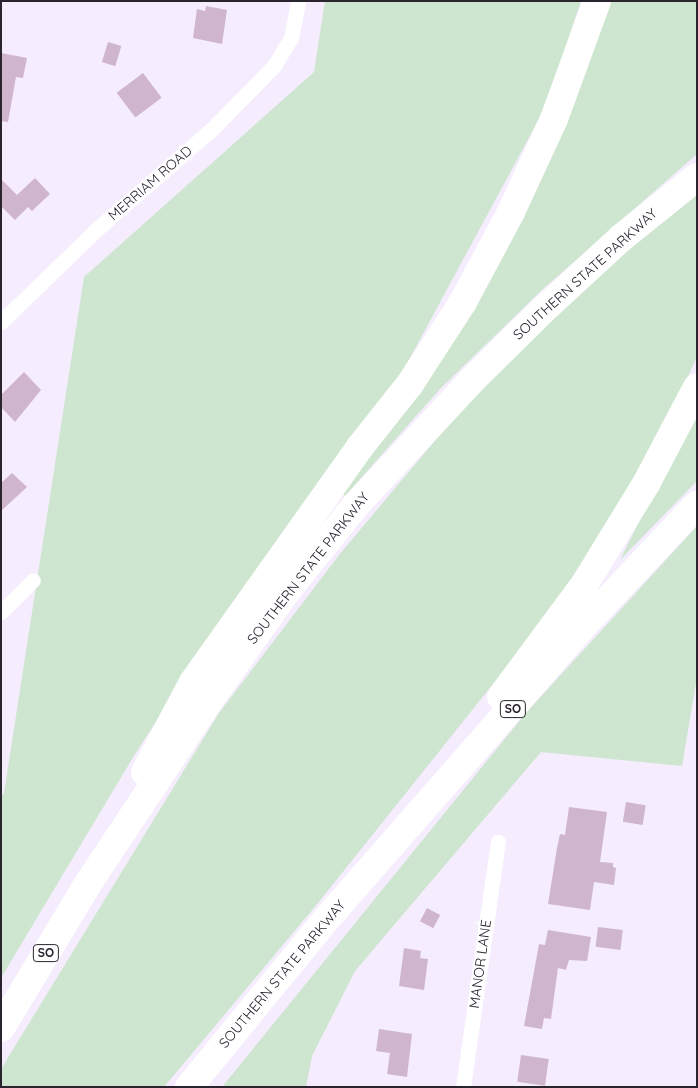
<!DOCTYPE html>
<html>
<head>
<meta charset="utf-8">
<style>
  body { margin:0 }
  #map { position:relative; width:698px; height:1088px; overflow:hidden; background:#f5ecfe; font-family:Quicksand,sans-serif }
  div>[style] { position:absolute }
  .green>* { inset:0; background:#cee6cf }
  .building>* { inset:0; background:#d0b6cc; transform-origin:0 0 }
  .street>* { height:15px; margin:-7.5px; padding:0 7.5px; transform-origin:7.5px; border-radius:7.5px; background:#fff }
  .highway>* { height:28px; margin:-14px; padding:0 14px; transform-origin:14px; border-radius:14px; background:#fff }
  span { translate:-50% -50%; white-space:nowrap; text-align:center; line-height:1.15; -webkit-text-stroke:4px #fff; paint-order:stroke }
  .shield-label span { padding:1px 4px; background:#fff; border:1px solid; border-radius:4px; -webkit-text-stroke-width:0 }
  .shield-label { font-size:12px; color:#2a242f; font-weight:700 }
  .street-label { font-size:14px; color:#2a242f }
  .frame { position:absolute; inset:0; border:2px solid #2a242f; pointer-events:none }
</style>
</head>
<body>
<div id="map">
  <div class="green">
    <i style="clip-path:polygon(325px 1px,581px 1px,545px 108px,404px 369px,230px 609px,135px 754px,1px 978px,1px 796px,4px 793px,84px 277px,314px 72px)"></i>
    <i style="clip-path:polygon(606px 1px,697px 1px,697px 154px,543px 289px,441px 388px,345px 496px,341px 493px,403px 407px)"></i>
    <i style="clip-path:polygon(697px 195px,697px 357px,661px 434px,557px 604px,318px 903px,164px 1087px,1px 1087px,1px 1069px,219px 713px,339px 555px,454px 418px,589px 282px)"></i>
    <i style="clip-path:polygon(697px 405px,697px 481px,620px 560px)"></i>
    <i style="clip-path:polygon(697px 526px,697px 677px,682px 766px,541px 752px,355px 971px,312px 1056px,306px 1087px,222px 1087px,525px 714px)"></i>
  </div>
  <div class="building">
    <i style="clip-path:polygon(206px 6px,227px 10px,222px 44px,193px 38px,197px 9px,205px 11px)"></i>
    <i style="left:108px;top:42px;width:14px;height:21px;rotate:17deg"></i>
    <i style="clip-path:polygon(1px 53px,27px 58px,23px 78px,16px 77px,8px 122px,1px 121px)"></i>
    <i style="left:143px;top:73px;width:31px;height:33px;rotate:53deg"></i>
    <i style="clip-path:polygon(35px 178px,50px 194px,32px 211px,28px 207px,15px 220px,1px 206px,1px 179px,17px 195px)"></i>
    <i style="clip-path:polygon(24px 372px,41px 390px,15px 422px,1px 407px,1px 395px)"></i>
    <i style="clip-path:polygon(12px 473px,27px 487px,1px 511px,1px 483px)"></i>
    <i style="left:626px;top:802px;width:20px;height:20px;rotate:9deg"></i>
    <i style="clip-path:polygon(569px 807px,607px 812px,600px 862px,613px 863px,613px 867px,616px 868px,614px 885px,594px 882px,590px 910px,548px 904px,557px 848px,560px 834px,565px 835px)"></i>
    <i style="left:427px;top:908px;width:15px;height:15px;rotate:28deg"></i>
    <i style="left:598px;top:927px;width:25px;height:20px;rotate:7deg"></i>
    <i style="clip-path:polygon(548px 930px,591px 937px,587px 961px,569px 960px,566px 970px,558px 968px,551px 1019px,544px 1018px,542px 1029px,524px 1026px,539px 944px,545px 945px)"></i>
    <i style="clip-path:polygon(404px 948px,421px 951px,420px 958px,428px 959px,424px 990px,399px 986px)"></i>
    <i style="clip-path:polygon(379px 1029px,412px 1034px,407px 1077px,387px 1074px,390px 1053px,376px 1051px)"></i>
    <i style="left:521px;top:1055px;width:28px;height:27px;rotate:8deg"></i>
  </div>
  <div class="street">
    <i style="left:1px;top:322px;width:134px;rotate:-44.1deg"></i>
    <i style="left:97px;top:229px;width:151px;rotate:-41deg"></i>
    <i style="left:211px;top:130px;width:90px;rotate:-45.5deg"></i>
    <i style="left:274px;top:66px;width:33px;rotate:-59deg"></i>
    <i style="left:291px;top:38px;width:38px;rotate:-79deg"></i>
    <i style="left:1px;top:612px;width:45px;rotate:-45deg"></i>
    <i style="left:463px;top:1087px;width:248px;rotate:-81.9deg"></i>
  </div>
  <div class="highway">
    <i style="left:501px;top:697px;width:139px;rotate:-53.5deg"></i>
    <i style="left:584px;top:585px;width:121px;rotate:-58.5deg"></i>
    <i style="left:647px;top:482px;width:107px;rotate:-62.2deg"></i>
    <i style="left:145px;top:772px;width:102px;rotate:-61.9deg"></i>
    <i style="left:193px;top:682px;width:288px;rotate:-54.6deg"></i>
    <i style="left:360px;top:447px;width:80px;rotate:-51.6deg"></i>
    <i style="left:410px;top:384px;width:98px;rotate:-57.1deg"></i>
    <i style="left:463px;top:302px;width:102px;rotate:-61.9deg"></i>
    <i style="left:511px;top:212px;width:102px;rotate:-65.2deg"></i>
    <i style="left:554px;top:119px;width:126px;rotate:-70deg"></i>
    <i style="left:1px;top:1028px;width:174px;rotate:-58.9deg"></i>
    <i style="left:91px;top:879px;width:222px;rotate:-56.4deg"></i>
    <i style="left:214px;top:694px;width:126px;rotate:-54.7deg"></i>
    <i style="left:287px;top:591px;width:110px;rotate:-51.3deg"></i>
    <i style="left:356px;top:505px;width:171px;rotate:-47.1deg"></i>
    <i style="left:472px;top:380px;width:98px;rotate:-44.6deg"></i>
    <i style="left:542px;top:311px;width:108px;rotate:-42.7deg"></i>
    <i style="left:621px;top:238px;width:97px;rotate:-38.8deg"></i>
    <i style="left:189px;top:1087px;width:222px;rotate:-50.7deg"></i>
    <i style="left:330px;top:915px;width:388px;rotate:-48.8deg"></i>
    <i style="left:586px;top:623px;width:162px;rotate:-46.8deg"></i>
  </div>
  <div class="shield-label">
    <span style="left:513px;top:709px">SO</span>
    <span style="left:46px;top:953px">SO</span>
  </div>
  <div class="street-label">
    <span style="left:150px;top:183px;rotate:-41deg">MERRIAM ROAD</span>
    <span style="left:585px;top:274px;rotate:-42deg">SOUTHERN STATE PARKWAY</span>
    <span style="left:308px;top:568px;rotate:-52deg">SOUTHERN STATE PARKWAY</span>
    <span style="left:480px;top:964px;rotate:-82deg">MANOR LANE</span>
    <span style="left:282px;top:974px;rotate:-50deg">SOUTHERN STATE PARKWAY</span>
  </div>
  <div class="frame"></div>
</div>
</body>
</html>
